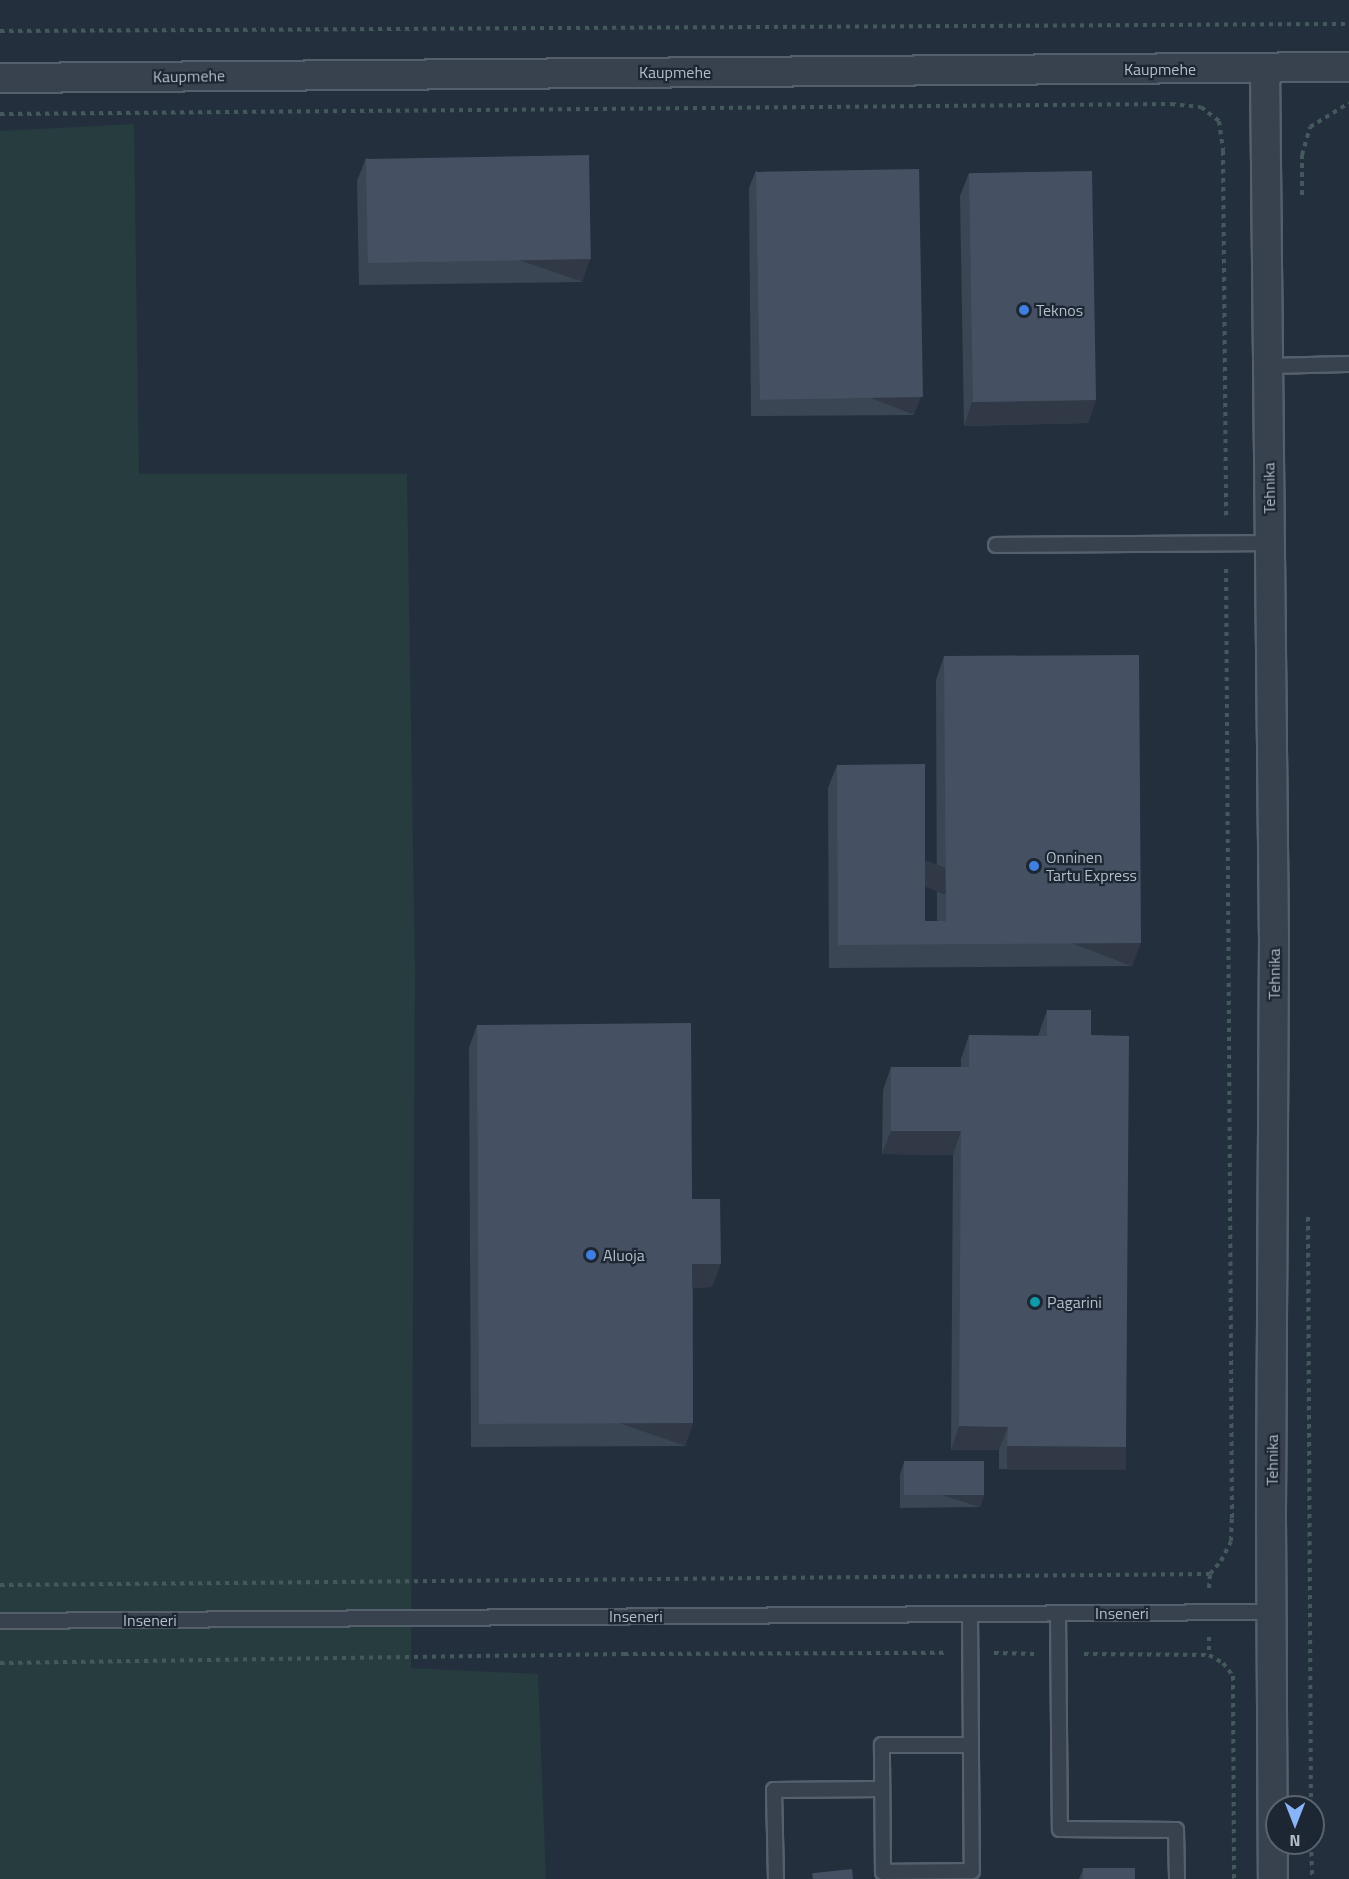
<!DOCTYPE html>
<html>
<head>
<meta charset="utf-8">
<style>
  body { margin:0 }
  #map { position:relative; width:1349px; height:1879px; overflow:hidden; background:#242f3e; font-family:"Titillium Web",sans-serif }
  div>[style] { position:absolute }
  .green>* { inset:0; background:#263c3f }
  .path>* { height:4px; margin-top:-2px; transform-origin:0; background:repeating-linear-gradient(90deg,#44595c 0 4.5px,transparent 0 9px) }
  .roads { filter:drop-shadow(2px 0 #565f6c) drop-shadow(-2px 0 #565f6c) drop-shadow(0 2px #565f6c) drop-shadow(0 -2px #565f6c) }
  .service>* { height:14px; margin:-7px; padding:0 7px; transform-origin:7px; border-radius:7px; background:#38414e }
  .minor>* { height:28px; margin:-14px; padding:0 14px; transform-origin:14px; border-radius:14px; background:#38414e }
  .wall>* { inset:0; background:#3b4654 }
  .shaded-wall>* { inset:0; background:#303945; transform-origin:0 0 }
  .building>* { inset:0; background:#455162; transform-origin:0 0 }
  .dots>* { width:16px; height:16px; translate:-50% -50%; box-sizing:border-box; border:3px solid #1d2633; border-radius:50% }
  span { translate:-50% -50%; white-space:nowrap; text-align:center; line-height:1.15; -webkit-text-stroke:4.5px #1d2633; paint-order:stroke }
  .street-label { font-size:16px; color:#b4bcc9 }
  .poi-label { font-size:16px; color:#b4bcc9 }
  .left { translate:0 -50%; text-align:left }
  .north { position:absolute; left:1265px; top:1795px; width:60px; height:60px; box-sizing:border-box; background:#1d2633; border:2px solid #59626f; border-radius:50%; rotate:180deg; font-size:16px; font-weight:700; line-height:24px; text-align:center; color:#b4bcc9 }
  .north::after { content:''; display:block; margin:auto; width:21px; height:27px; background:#8ab4f8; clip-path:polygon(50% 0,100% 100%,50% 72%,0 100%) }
</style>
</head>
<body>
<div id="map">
  <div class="green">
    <i style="clip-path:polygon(134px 124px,139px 474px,407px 474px,415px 971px,411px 1668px,538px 1674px,546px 1879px,0 1879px,0 131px)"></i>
  </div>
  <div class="path">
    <i style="left:0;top:31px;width:1349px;rotate:-0.3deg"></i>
    <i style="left:0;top:114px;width:1171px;rotate:-0.49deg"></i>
    <i style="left:1171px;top:104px;width:30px;rotate:6deg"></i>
    <i style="left:1201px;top:107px;width:23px;rotate:38deg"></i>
    <i style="left:1219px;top:121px;width:30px;rotate:82deg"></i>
    <i style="left:1223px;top:151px;width:368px;rotate:89.5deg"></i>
    <i style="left:1302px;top:195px;width:40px;rotate:-90deg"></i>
    <i style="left:1302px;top:155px;width:29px;rotate:-74deg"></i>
    <i style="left:1310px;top:127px;width:46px;rotate:-31.6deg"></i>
    <i style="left:1308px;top:1217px;width:590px;rotate:89.71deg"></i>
    <i style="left:0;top:1585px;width:1210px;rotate:-0.52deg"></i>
    <i style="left:1210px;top:1574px;width:17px;rotate:-50deg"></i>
    <i style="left:1221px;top:1561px;width:22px;rotate:-63deg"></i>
    <i style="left:1231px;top:1541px;width:23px;rotate:-88deg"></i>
    <i style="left:1232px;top:1518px;width:949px;rotate:-90.36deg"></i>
    <i style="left:1209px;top:1588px;width:14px;rotate:-86deg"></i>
    <i style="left:1209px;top:1637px;width:18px;rotate:90deg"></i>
    <i style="left:994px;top:1653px;width:40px;rotate:1.4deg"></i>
    <i style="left:1084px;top:1654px;width:125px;rotate:0.5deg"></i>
    <i style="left:1209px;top:1655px;width:16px;rotate:30deg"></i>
    <i style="left:1223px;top:1663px;width:16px;rotate:52deg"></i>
    <i style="left:1233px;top:1676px;width:203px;rotate:89.7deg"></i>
    <i style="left:0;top:1663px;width:624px;rotate:-0.83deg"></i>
    <i style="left:624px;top:1654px;width:323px;rotate:-0.2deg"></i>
    <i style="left:1311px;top:1843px;width:36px;rotate:88deg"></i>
  </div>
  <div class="roads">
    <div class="service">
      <i style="left:1268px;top:366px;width:81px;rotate:-1.4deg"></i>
      <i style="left:996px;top:545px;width:274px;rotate:-0.4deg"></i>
      <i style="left:1058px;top:1613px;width:216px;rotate:89.5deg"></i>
      <i style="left:1060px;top:1829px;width:116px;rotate:0.5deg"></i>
      <i style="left:1176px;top:1830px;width:49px;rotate:88.8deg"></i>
      <i style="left:970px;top:1614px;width:257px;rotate:89.6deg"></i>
      <i style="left:972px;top:1871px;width:89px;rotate:179.4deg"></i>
      <i style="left:883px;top:1872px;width:127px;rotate:-90.5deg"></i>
      <i style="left:882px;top:1745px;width:89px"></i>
      <i style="left:0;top:1621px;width:1271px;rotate:-0.41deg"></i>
      <i style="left:776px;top:1879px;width:89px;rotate:-91.3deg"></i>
      <i style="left:774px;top:1790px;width:108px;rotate:-0.5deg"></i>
    </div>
    <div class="minor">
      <i style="left:1265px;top:68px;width:870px;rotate:89.41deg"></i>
      <i style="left:1274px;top:938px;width:579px;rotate:90.3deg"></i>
      <i style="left:1271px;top:1517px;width:362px;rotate:89.7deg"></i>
      <i style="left:0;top:78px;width:1349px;rotate:-0.47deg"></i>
    </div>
  </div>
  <div class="wall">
    <i style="clip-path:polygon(366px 158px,590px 259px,582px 282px,359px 285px,357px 181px)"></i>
    <i style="clip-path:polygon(756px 170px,914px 415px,751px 416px,749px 188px)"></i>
    <i style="clip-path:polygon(969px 173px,1096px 400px,1088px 423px,964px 426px,960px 196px)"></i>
    <i style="clip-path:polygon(944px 656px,1132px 966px,829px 968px,828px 788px,837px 765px,925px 921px,937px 921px,936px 680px)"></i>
    <i style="clip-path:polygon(1047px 1010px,1091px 1035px,1126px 1447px,1117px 1470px,999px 1469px,999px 1450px,951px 1450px,953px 1155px,882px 1154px,883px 1090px,891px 1067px,961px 1067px,961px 1059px,969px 1035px,1038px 1036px)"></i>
    <i style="clip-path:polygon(477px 1025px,692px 1199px,712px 1287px,693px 1288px,693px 1423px,685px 1446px,471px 1447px,469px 1048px)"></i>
    <i style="clip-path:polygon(904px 1462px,984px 1495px,980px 1507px,900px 1508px,900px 1475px)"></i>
    <i style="clip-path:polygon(1083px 1869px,1135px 1879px,1079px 1879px)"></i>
  </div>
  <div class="shaded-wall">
    <i style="left:590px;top:259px;width:24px;height:223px;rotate:109deg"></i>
    <i style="left:921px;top:397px;width:19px;height:164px;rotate:111deg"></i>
    <i style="clip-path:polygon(1096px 400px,1088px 423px,964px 426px,972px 402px)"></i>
    <i style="left:1141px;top:943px;width:25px;height:303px;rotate:111deg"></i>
    <i style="clip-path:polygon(891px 1131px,961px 1131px,953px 1155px,882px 1154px)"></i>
    <i style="clip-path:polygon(692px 1264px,721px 1264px,712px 1287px,684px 1288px)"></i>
    <i style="left:693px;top:1423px;width:24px;height:214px;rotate:109deg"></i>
    <i style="clip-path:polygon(959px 1426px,1008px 1427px,999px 1450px,951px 1450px)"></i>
    <i style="left:1007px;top:1446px;width:119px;height:24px"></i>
    <i style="left:984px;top:1495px;width:13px;height:79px;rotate:108deg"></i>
  </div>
  <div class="building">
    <i style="left:589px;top:155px;width:104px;height:223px;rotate:89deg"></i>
    <i style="left:919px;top:169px;width:228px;height:163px;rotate:89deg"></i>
    <i style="left:1092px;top:171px;width:229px;height:123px;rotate:89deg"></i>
    <i style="clip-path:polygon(1139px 655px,1141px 943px,838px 945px,837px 765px,925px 764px,925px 921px,946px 921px,944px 656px)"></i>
    <i style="clip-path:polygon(1047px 1010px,1091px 1010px,1091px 1035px,1129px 1036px,1126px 1447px,1007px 1446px,1008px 1427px,959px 1426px,961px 1131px,891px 1131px,891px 1067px,969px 1067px,969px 1035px,1047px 1036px)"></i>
    <i style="clip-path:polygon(691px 1023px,692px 1199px,720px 1199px,721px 1264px,692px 1264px,693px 1423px,479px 1424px,477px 1025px)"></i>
    <i style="left:984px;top:1461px;width:34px;height:80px;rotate:90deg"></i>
    <i style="left:1135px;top:1868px;width:11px;height:52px;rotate:90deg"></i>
    <i style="left:852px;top:1869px;width:10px;height:40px;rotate:84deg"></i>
  </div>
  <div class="dots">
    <i style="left:1024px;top:310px;background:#3f7fe0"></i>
    <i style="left:1034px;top:866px;background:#3f7fe0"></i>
    <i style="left:591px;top:1255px;background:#3f7fe0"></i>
    <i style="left:1035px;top:1302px;background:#0f9aa8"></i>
  </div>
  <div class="street-label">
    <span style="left:1160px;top:69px">Kaupmehe</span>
    <span style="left:675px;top:72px">Kaupmehe</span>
    <span style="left:189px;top:76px;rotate:-1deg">Kaupmehe</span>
    <span style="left:1269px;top:488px;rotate:-91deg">Tehnika</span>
    <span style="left:1274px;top:974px;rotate:-90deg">Tehnika</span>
    <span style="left:1272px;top:1460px;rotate:-90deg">Tehnika</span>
    <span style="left:1122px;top:1613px">Inseneri</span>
    <span style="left:636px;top:1616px">Inseneri</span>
    <span style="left:150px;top:1620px">Inseneri</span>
  </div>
  <div class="poi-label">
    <span class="left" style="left:1036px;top:310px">Teknos</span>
    <span class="left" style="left:1046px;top:866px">Onninen<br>Tartu Express</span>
    <span class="left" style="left:603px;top:1255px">Aluoja</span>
    <span class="left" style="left:1047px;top:1302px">Pagarini</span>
  </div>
  <div class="north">N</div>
</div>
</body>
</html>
